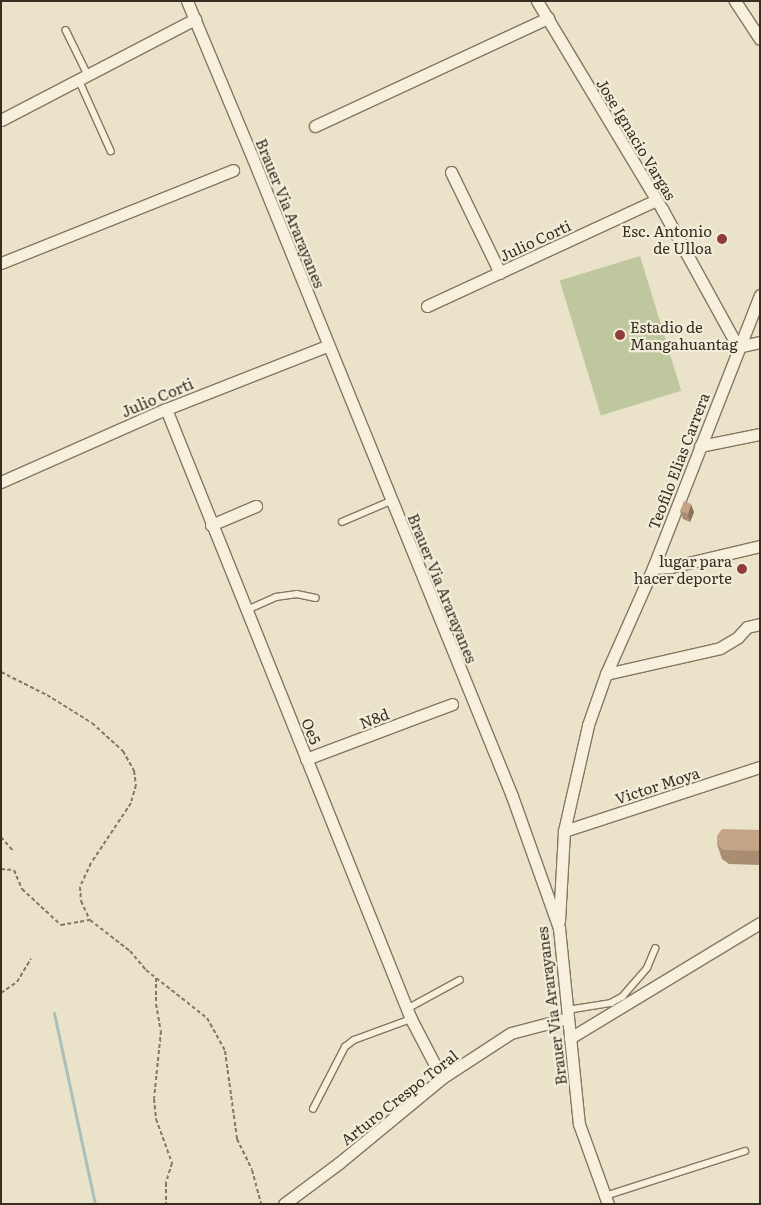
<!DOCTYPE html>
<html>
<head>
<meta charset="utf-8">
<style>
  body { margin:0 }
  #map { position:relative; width:761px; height:1205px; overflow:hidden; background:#eae3ca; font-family:Literata,serif }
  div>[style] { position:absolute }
  .green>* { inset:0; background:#bfc79f; transform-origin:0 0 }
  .stream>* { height:3px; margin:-1.5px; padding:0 1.5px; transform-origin:1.5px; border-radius:1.5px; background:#aabfbb }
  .path>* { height:2px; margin-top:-1px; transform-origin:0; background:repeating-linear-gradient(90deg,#857760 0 4px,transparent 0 6.5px) }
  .roads { filter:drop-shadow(1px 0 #857760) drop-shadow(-1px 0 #857760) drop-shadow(0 1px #857760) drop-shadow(0 -1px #857760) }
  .service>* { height:5.5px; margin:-2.75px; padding:0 2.75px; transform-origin:2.75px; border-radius:2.75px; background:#f6f0dd }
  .minor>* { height:11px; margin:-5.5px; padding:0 5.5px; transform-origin:5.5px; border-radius:5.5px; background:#f6f0dd }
  .wall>* { inset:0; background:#a98d72 }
  .shaded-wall>* { inset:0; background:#89735c }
  .building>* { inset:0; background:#c4a484 }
  .dots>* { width:14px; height:14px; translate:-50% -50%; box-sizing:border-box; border:2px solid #f2edd9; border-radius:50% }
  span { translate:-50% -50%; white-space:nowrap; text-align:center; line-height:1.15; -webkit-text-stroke:4.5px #f2edd9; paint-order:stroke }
  .street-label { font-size:15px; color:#372e22 }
  .poi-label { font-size:15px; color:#372e22 }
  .right { translate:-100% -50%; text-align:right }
  .left { translate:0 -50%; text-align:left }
  .frame { position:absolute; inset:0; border:2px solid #372e22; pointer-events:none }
</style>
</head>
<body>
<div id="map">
  <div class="green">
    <i style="left:640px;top:256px;width:141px;height:84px;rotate:73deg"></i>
  </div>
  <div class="stream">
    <i style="left:54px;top:1013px;width:195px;rotate:77.9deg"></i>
  </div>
  <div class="path">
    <i style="left:1px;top:672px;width:51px;rotate:26.6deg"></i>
    <i style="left:47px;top:695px;width:53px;rotate:31.9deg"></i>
    <i style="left:92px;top:723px;width:42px;rotate:42.1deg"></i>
    <i style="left:123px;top:751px;width:23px;rotate:61deg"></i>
    <i style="left:134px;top:771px;width:14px;rotate:82deg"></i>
    <i style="left:136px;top:785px;width:19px;rotate:106deg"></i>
    <i style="left:131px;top:803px;width:72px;rotate:123.7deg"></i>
    <i style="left:91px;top:863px;width:26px;rotate:115deg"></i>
    <i style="left:80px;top:887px;width:14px;rotate:86deg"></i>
    <i style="left:81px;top:901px;width:21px;rotate:65deg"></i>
    <i style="left:90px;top:920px;width:51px;rotate:37.8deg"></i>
    <i style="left:130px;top:951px;width:25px;rotate:50deg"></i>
    <i style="left:146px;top:970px;width:78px;rotate:38.2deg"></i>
    <i style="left:207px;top:1018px;width:38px;rotate:61deg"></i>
    <i style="left:225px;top:1051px;width:89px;rotate:82.2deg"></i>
    <i style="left:237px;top:1139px;width:34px;rotate:64deg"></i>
    <i style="left:252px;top:1170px;width:35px;rotate:75deg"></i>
    <i style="left:1px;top:837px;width:18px;rotate:49deg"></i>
    <i style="left:1px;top:869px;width:13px;rotate:4deg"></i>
    <i style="left:14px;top:870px;width:21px;rotate:67deg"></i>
    <i style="left:22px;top:889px;width:53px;rotate:42.7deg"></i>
    <i style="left:61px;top:925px;width:29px;rotate:-10deg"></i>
    <i style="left:156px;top:978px;width:26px;rotate:90deg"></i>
    <i style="left:156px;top:1004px;width:27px;rotate:80deg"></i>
    <i style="left:161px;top:1031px;width:68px;rotate:95.9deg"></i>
    <i style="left:154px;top:1099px;width:20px;rotate:84deg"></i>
    <i style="left:156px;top:1119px;width:47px;rotate:70deg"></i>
    <i style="left:172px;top:1163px;width:21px;rotate:107deg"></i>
    <i style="left:166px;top:1183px;width:21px;rotate:90deg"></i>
    <i style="left:1px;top:993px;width:19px;rotate:-35deg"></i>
    <i style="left:17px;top:982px;width:27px;rotate:-59deg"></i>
  </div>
  <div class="roads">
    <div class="service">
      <i style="left:66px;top:30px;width:50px;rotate:63.9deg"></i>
      <i style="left:79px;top:80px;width:78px;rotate:65.7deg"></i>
      <i style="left:342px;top:522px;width:53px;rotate:-23.2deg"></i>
      <i style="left:247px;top:610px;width:32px;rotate:-24deg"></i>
      <i style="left:276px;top:597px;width:21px;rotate:-8deg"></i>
      <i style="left:297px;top:594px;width:19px;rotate:12deg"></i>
      <i style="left:407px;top:1009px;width:60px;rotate:-28.7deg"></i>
      <i style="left:567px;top:1010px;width:45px;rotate:-9deg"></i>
      <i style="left:611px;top:1003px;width:13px;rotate:-29deg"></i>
      <i style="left:622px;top:997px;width:38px;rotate:-49deg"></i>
      <i style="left:647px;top:968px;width:21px;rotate:-67deg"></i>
      <i style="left:313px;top:1109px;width:70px;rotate:-62.7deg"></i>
      <i style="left:345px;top:1047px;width:11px;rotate:-38deg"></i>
      <i style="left:354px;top:1040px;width:61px;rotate:-20.2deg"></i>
      <i style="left:605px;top:1196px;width:147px;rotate:-17.8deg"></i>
    </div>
    <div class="minor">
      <i style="left:187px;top:1px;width:171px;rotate:67.3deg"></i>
      <i style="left:253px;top:159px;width:688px;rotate:67.87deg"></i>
      <i style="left:512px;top:796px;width:140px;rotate:70.4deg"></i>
      <i style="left:559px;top:928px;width:197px;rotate:84.2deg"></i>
      <i style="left:579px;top:1124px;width:85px;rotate:70.1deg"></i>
      <i style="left:537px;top:1px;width:243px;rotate:59deg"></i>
      <i style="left:662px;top:209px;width:158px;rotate:61.2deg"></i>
      <i style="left:738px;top:347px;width:23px;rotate:-13deg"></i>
      <i style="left:735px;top:1px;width:45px;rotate:56.7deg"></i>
      <i style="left:1px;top:120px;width:219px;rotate:-27.5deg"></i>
      <i style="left:315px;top:126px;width:257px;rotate:-24.9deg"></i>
      <i style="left:451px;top:172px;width:112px;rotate:64.1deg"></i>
      <i style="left:1px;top:263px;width:250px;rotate:-21.8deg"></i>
      <i style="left:427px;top:306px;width:252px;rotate:-24.8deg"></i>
      <i style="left:166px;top:409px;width:657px;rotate:68.12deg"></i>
      <i style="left:411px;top:1019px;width:50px;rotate:62.4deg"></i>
      <i style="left:700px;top:446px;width:61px;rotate:-11.3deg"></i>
      <i style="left:1px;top:482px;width:180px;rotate:-23.9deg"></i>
      <i style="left:166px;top:409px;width:173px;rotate:-21.4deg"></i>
      <i style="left:211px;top:525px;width:49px;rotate:-22.9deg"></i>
      <i style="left:653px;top:568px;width:18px;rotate:-3deg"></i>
      <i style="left:671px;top:567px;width:91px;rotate:-13.3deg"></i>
      <i style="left:606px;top:674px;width:117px;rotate:-12.8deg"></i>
      <i style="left:720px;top:648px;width:21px;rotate:-31deg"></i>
      <i style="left:738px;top:637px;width:13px;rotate:-48deg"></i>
      <i style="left:747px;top:627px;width:13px;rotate:-13deg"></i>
      <i style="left:306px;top:759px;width:156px;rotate:-20.6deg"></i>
      <i style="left:564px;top:831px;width:206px;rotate:-18.1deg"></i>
      <i style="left:559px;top:921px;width:90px;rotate:-86.8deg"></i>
      <i style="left:564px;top:831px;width:109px;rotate:-77.2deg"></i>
      <i style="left:588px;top:725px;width:54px;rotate:-70.6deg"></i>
      <i style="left:606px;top:674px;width:116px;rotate:-66.1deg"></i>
      <i style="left:653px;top:568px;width:293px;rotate:-68.6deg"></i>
      <i style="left:570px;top:1038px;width:222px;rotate:-31.2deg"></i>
      <i style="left:284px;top:1204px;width:69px;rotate:-36.7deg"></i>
      <i style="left:339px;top:1163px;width:134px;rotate:-39.5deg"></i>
      <i style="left:442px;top:1078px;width:82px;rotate:-33.1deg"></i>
      <i style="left:511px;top:1033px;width:59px;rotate:-14.7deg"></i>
    </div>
  </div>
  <div class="wall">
    <i style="clip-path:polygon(680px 511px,694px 512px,690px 522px,683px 519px)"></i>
    <i style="clip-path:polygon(760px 830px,760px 865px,729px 864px,722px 859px,717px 844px)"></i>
  </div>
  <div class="shaded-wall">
    <i style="clip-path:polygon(691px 504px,694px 512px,690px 522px,688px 514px)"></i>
  </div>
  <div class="building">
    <i style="clip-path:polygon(684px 501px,691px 504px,688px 514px,680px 511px)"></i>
    <i style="clip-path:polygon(722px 829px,760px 830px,760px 851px,723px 850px,717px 844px,717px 836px)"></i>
  </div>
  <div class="dots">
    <i style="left:722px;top:239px;background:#8e3e37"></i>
    <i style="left:620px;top:335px;background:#8e3e37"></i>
    <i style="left:742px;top:569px;background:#8e3e37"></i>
  </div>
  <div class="street-label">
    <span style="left:637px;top:139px;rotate:59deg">Jose Ignacio Vargas</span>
    <span style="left:291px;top:213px;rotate:68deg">Brauer Via Ararayanes</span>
    <span style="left:535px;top:240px;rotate:-25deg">Julio Corti</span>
    <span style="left:157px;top:397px;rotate:-23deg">Julio Corti</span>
    <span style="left:678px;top:461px;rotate:-69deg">Teofilo Elias Carrera</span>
    <span style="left:443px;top:588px;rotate:68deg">Brauer Via Ararayanes</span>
    <span style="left:374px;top:718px;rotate:-21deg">N8d</span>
    <span style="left:312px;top:731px;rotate:68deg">Oe5</span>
    <span style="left:657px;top:785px;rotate:-18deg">Victor Moya</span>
    <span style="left:551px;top:1006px;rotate:-97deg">Brauer Via Ararayanes</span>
    <span style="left:399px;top:1097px;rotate:-38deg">Arturo Crespo Toral</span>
  </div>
  <div class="poi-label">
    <span class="right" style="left:712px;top:239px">Esc. Antonio<br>de Ulloa</span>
    <span class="left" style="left:630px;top:335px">Estadio de<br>Mangahuantag</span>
    <span class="right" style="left:732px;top:569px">lugar para<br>hacer deporte</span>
  </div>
  <div class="frame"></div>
</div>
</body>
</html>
